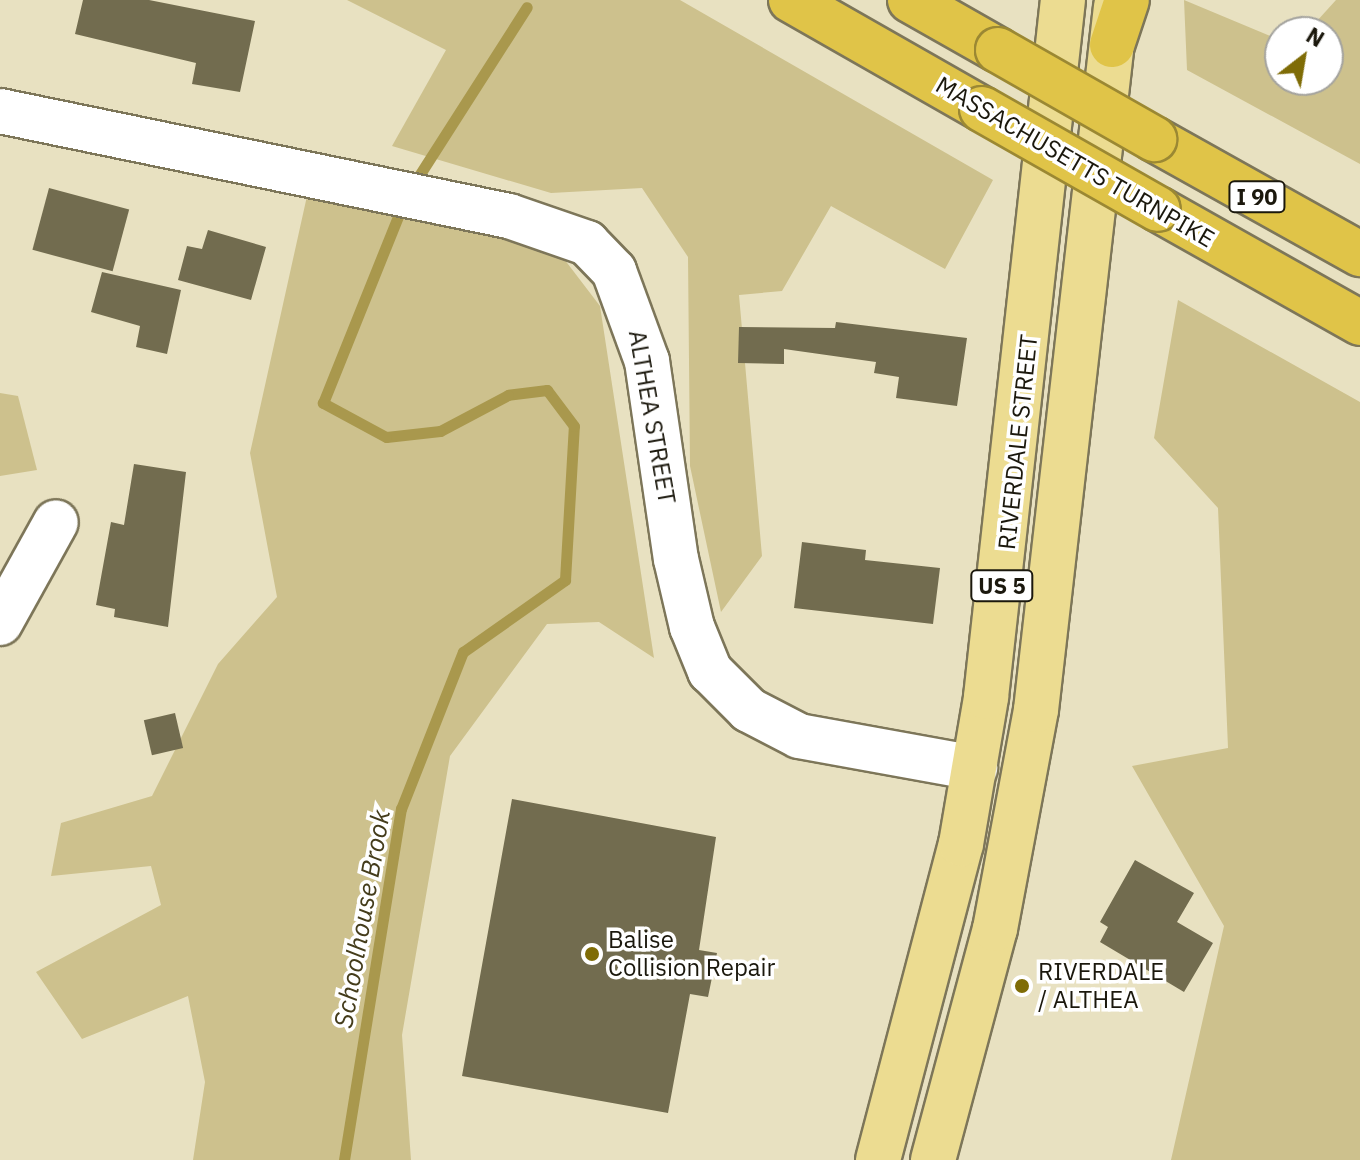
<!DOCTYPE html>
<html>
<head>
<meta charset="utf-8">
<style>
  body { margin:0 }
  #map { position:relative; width:1360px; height:1160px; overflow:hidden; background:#e8e1c1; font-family:"IBM Plex Sans",sans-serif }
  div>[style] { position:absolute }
  .green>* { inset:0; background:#cdc18d }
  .stream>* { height:11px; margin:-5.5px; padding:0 5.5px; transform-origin:5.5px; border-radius:5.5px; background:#a9984d }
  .building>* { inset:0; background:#726c4f; transform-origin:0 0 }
  .roads { filter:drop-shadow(2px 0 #7d7659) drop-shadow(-2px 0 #7d7659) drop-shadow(0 2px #7d7659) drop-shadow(0 -2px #7d7659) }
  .minor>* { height:44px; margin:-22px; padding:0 22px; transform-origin:22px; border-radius:22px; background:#fff }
  .primary>* { height:44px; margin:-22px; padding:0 22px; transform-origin:22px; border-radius:22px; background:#ecdc91 }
  .motorway>* { height:44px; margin:-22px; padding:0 22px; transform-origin:22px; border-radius:22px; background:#e0c448 }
  .bridges { filter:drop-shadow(2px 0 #9b8833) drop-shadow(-2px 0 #9b8833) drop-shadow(0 2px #9b8833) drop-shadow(0 -2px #9b8833) }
  .motorway-bridge>* { height:44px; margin:-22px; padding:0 22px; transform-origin:22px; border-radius:22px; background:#e0c448 }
  .dots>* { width:22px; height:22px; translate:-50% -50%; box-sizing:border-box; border:4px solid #fff; border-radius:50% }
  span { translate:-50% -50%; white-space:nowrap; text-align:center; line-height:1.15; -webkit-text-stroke:7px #fff; paint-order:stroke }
  .shield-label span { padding:2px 6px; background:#fff; border:2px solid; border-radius:6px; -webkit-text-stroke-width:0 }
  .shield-label { font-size:22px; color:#1b180d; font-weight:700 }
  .street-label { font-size:24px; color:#1b180d }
  .poi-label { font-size:24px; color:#1b180d }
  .left { translate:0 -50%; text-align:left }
  .water-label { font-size:26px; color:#443c1b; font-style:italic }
  .north { position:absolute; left:1264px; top:16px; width:80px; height:80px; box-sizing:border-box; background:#fff; border:2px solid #a4a39e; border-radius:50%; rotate:31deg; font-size:22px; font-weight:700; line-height:32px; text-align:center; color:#1b180d }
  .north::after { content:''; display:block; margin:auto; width:28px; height:36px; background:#7f6c06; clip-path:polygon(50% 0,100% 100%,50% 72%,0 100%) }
</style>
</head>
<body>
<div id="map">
  <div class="green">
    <i style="clip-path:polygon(347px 0,680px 0,993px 180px,945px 269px,831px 206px,782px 291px,739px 295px,762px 556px,721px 612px,690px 466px,688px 257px,642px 188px,551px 193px,392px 146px,446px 50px)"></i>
    <i style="clip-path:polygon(1184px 0,1280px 40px,1280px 80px,1328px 80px,1328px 32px,1307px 32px,1336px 0,1360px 0,1360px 164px,1187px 70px)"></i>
    <i style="clip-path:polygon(307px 196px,558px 251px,600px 306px,654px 658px,599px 622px,547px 624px,450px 756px,402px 1035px,411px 1160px,193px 1160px,205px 1082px,188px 996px,82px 1039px,36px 972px,161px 905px,151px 866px,51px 876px,61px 823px,152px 796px,218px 664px,277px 597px,250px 453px)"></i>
    <i style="clip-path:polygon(1178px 300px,1360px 402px,1360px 1160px,1171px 1160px,1224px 926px,1132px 766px,1228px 748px,1218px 508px,1154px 438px)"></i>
    <i style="clip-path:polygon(0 393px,18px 396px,37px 470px,0 476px)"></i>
  </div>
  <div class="stream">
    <i style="left:413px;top:185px;width:211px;rotate:-57.4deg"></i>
    <i style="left:344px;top:1160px;width:356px;rotate:-80.8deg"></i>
    <i style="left:401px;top:809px;width:169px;rotate:-68.5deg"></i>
    <i style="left:463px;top:652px;width:125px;rotate:-35.2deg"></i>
    <i style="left:565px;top:580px;width:154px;rotate:-86.7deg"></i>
    <i style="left:574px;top:426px;width:45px;rotate:-126.9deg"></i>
    <i style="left:547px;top:390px;width:39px;rotate:173deg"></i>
    <i style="left:508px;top:395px;width:77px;rotate:152.1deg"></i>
    <i style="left:440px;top:431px;width:54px;rotate:173.7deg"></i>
    <i style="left:386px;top:437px;width:72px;rotate:-151.6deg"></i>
    <i style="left:323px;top:403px;width:214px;rotate:-68.1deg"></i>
  </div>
  <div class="building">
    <i style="clip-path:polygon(83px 0,149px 0,255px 21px,240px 92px,192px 84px,196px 63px,75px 34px)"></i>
    <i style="left:49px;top:188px;width:83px;height:64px;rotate:15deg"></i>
    <i style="clip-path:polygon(208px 230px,266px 247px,251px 300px,178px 280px,187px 246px,202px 249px)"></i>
    <i style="clip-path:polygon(102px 272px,181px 290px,167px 354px,136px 347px,140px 326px,91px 312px)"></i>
    <i style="clip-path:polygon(836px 322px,967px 338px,957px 406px,896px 398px,899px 377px,874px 373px,876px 362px,784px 349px,784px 364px,738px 363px,739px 327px,835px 328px)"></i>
    <i style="clip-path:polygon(134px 464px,186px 472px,168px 627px,114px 617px,115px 609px,96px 605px,111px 522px,124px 525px)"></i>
    <i style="clip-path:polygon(802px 542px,866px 550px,865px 560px,940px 568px,933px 624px,794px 608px)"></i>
    <i style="left:175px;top:713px;width:36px;height:32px;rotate:77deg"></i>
    <i style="clip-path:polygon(512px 799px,716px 837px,699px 950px,717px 953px,708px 997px,690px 994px,668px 1113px,462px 1076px)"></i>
    <i style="clip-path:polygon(1135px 860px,1194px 893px,1177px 922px,1213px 943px,1184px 992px,1100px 942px,1108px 927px,1100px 922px)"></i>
  </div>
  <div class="roads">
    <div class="minor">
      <i style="left:0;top:111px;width:520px;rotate:11.66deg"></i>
      <i style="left:509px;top:216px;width:83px;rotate:19.1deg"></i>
      <i style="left:587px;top:243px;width:39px;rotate:46deg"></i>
      <i style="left:614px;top:271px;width:96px;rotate:69.9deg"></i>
      <i style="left:647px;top:361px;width:200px;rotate:81.7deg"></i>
      <i style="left:676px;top:559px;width:70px;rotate:76.8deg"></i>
      <i style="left:692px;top:627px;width:48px;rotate:67.8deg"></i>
      <i style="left:710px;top:671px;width:55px;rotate:45deg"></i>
      <i style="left:749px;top:710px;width:56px;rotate:27.5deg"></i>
      <i style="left:799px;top:736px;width:179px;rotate:10.3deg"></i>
      <i style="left:0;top:623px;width:115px;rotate:-61deg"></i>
    </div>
    <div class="primary">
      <i style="left:878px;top:1160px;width:327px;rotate:-75.3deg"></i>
      <i style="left:961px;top:844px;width:149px;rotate:-80.3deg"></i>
      <i style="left:986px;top:697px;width:701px;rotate:-83.7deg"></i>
      <i style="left:933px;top:1160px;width:239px;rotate:-75deg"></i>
      <i style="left:995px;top:929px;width:223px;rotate:-79.4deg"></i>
      <i style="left:1036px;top:710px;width:708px;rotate:-83.51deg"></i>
    </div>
    <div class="motorway">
      <i style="left:791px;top:0;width:220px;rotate:29.7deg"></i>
      <i style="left:910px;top:0;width:101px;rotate:29.6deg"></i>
      <i style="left:1112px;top:45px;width:47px;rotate:-71.6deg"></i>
      <i style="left:1154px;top:139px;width:236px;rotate:29.2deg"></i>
      <i style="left:1158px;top:209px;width:232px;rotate:29.4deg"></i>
    </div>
  </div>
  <div class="bridges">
    <div class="motorway-bridge">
      <i style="left:998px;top:50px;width:180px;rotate:29.7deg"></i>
      <i style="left:982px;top:109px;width:202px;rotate:29.6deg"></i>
    </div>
  </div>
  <div class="dots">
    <i style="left:592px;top:954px;background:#7f6c06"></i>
    <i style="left:1022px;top:986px;background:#7f6c06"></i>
  </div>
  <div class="shield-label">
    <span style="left:1257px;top:197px">I 90</span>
    <span style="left:1002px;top:586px">US 5</span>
  </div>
  <div class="street-label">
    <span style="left:1075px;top:162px;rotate:30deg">MASSACHUSETTS TURNPIKE</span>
    <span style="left:652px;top:417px;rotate:80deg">ALTHEA STREET</span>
    <span style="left:1018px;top:442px;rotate:-84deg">RIVERDALE STREET</span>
  </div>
  <div class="poi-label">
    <span class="left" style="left:608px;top:954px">Balise<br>Collision Repair</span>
    <span class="left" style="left:1038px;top:986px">RIVERDALE<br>/ ALTHEA</span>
  </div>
  <div class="water-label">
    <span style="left:362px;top:919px;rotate:-80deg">Schoolhouse Brook</span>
  </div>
  <div class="north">N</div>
</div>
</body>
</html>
